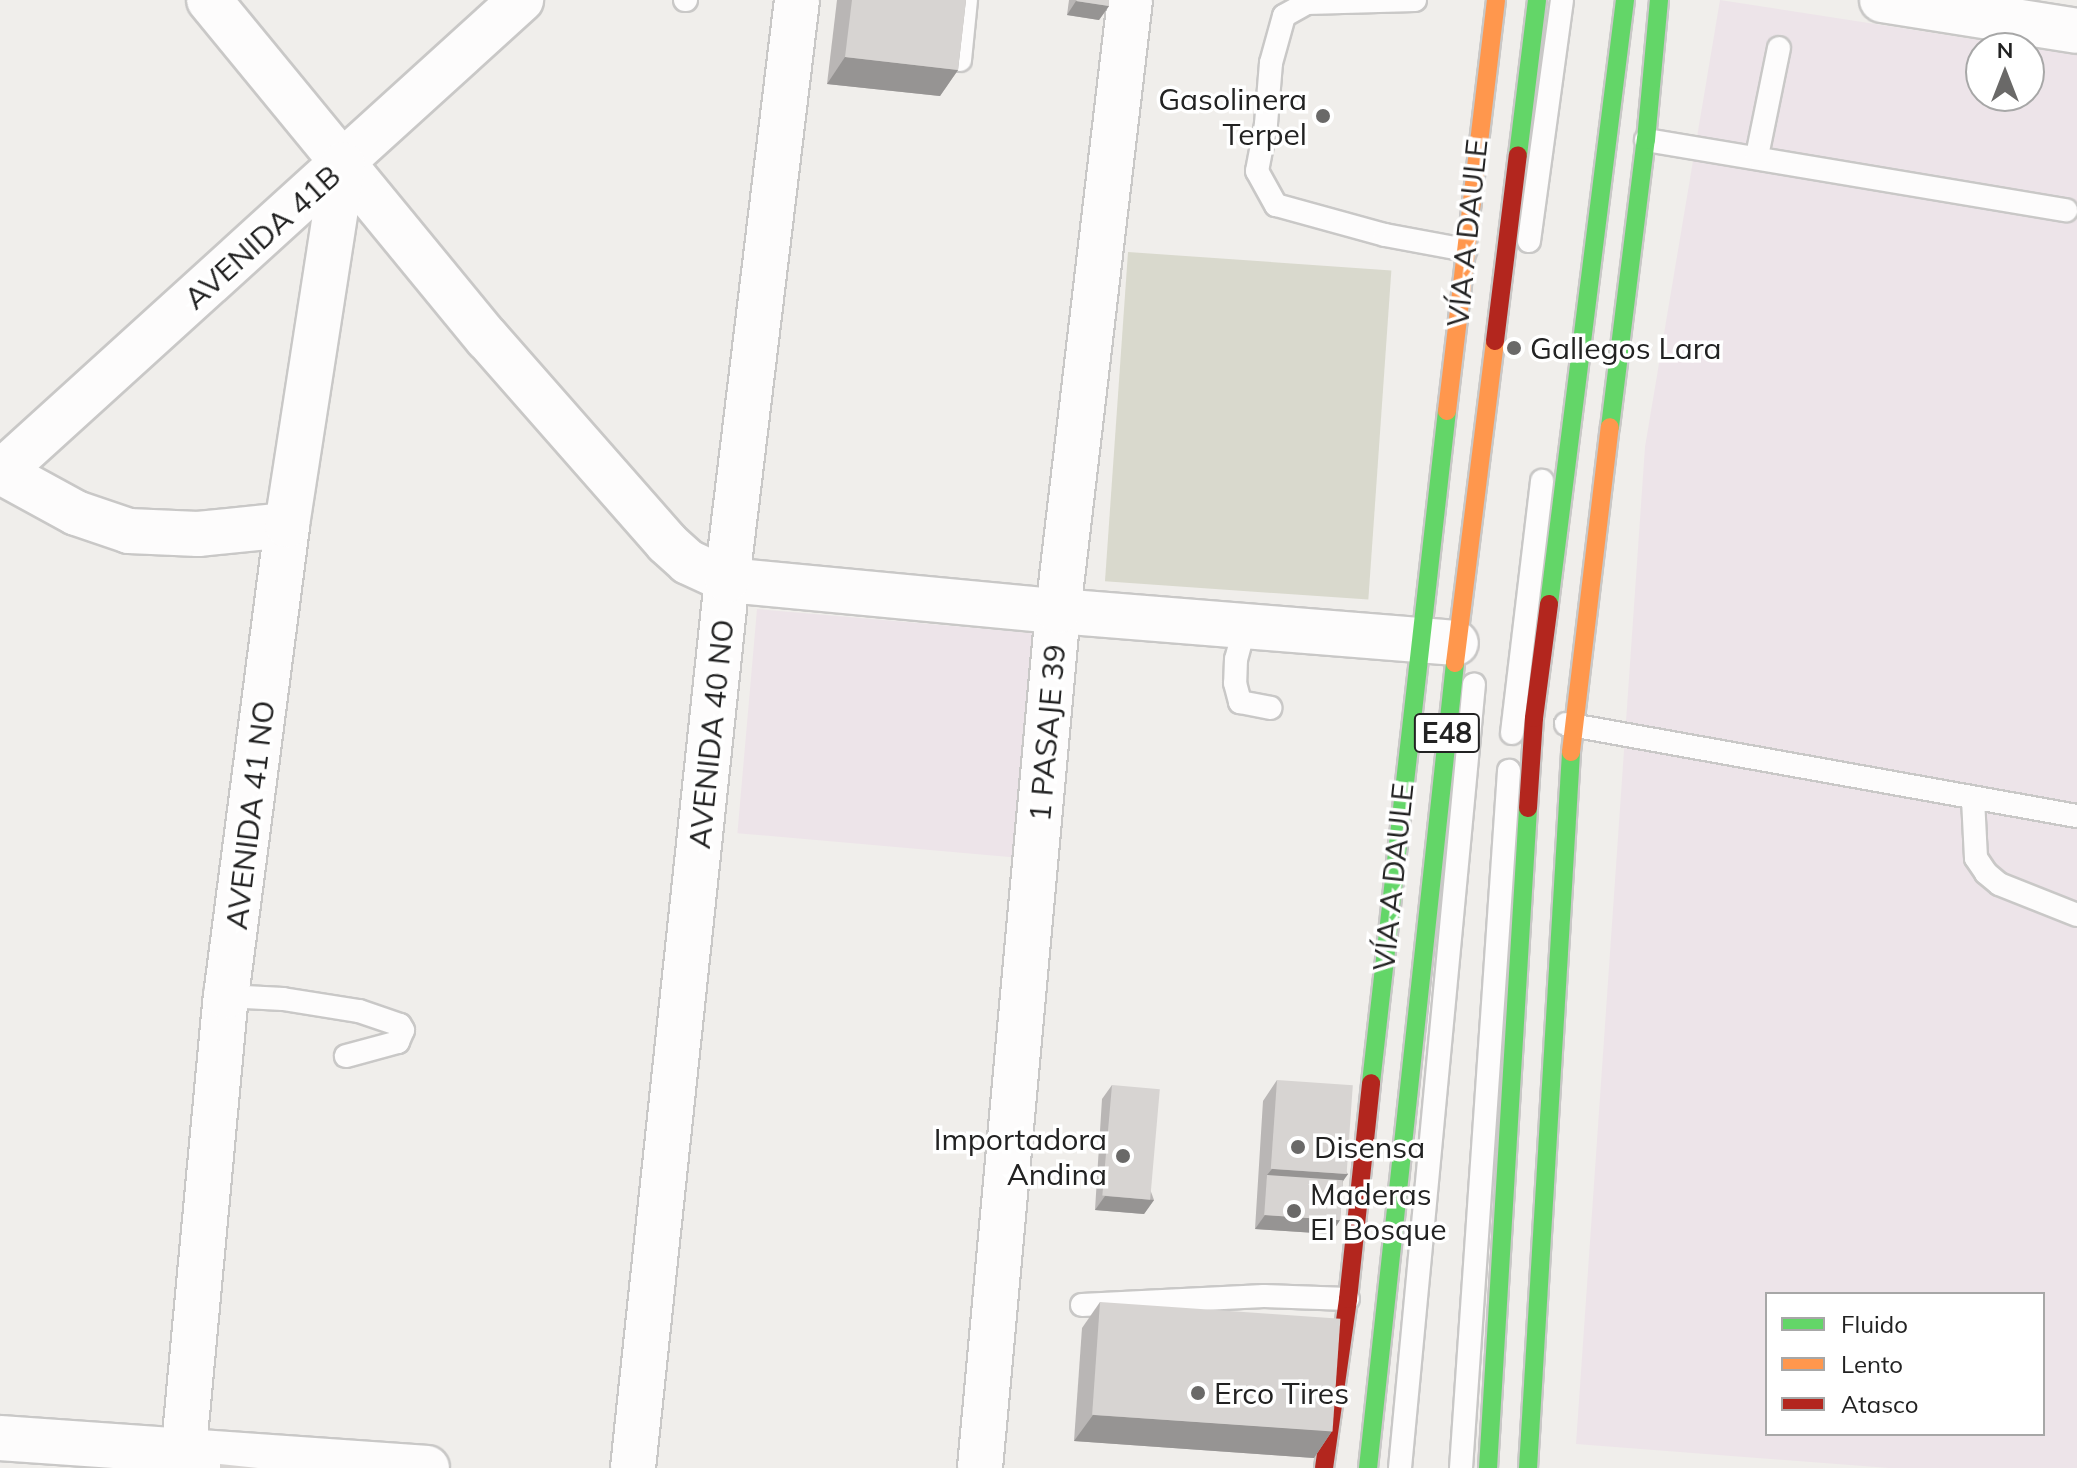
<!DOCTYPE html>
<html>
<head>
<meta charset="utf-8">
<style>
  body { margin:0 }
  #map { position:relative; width:2077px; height:1468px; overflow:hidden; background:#f0eeeb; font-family:Mulish,sans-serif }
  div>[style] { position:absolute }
  .industrial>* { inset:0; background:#ede4e9; transform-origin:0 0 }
  .construction>* { inset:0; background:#d9d9cd; transform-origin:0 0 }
  .roads { filter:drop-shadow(2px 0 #c9c8c7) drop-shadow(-2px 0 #c9c8c7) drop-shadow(0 2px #c9c8c7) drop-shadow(0 -2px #c9c8c7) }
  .lane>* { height:22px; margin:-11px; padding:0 11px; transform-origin:11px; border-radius:11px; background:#fdfcfc }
  .street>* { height:44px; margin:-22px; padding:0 22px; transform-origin:22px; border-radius:22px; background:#fdfcfc }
  .fast>* { height:18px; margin:-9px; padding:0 9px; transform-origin:9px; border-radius:9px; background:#63d668 }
  .slow>* { height:18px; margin:-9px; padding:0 9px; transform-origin:9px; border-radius:9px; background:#ff974d }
  .jam>* { height:18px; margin:-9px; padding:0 9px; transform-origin:9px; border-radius:9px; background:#b3261e }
  .wall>* { inset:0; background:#b9b6b5 }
  .shaded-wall>* { inset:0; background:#969493 }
  .building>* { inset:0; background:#d7d4d2; transform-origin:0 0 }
  .dots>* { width:22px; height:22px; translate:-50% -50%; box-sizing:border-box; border:4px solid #fff; border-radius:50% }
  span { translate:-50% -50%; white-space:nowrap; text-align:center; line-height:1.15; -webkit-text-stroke:7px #fff; paint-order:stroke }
  .shield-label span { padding:2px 6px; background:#fff; border:2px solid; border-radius:6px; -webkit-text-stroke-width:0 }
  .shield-label { font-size:28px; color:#222; font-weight:700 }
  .poi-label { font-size:30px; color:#222 }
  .right { translate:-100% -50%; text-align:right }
  .left { translate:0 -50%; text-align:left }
  .street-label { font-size:30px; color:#222 }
  .legend { position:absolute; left:1765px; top:1292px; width:280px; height:144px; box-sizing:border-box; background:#fff; border:2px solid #a7a7a7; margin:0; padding:10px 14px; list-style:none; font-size:24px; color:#222 }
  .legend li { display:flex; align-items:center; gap:16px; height:40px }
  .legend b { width:40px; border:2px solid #a7a7a7 }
  .north { position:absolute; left:1965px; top:32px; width:80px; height:80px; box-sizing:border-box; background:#fff; border:2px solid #a7a7a7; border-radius:50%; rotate:0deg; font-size:22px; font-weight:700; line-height:32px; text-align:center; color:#222 }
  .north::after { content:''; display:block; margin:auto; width:28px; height:36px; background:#6a6968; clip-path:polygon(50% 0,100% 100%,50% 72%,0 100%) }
</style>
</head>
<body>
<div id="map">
  <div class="industrial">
    <i style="clip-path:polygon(evenodd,1720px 0,2077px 55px,2077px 1468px,1889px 1468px,1576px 1444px,1645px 447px,1720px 0,1981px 48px,2029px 48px,2029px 96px,1981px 96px,1981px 48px,1720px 0,1767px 1294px,2043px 1294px,2043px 1434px,1767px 1434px,1767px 1294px)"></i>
    <i style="left:757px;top:609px;width:285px;height:225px;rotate:5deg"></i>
  </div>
  <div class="construction">
    <i style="left:1128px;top:252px;width:264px;height:330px;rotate:4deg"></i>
  </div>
  <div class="roads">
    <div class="lane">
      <i style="left:685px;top:0;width:1px"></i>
      <i style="left:1415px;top:0;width:108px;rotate:178.4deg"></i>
      <i style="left:1307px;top:3px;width:26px;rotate:151deg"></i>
      <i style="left:1284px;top:16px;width:49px;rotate:105.5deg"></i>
      <i style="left:1271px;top:63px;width:61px;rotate:94.7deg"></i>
      <i style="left:1266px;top:124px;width:48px;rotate:100.8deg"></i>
      <i style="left:1257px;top:171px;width:39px;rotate:61deg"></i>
      <i style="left:1276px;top:205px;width:113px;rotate:15.4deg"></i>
      <i style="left:1385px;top:235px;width:82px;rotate:10.5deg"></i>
      <i style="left:960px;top:60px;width:60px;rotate:-84.3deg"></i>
      <i style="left:1646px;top:140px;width:426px;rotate:9.5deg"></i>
      <i style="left:1757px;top:156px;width:110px;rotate:-78.5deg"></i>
      <i style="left:1529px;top:241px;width:243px;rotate:-82.2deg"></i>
      <i style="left:1245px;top:626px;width:34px;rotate:105deg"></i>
      <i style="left:1236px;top:659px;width:24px;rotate:92deg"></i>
      <i style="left:1235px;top:683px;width:20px;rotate:75deg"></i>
      <i style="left:1240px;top:702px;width:31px;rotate:11deg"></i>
      <i style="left:1566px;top:724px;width:519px;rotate:10.21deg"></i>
      <i style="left:1512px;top:733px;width:254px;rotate:-83.2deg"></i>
      <i style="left:1973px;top:799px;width:59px;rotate:87.1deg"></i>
      <i style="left:1976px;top:858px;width:18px;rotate:56deg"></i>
      <i style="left:1986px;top:873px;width:17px;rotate:40deg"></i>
      <i style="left:1999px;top:884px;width:84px;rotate:21.7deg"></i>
      <i style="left:226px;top:996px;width:57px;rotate:3deg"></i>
      <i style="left:283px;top:999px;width:77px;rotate:9deg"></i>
      <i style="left:359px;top:1011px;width:43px;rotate:18.9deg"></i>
      <i style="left:400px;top:1025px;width:6px;rotate:59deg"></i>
      <i style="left:403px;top:1030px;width:13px;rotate:113deg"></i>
      <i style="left:398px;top:1042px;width:54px;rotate:164.9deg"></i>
      <i style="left:1082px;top:1305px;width:182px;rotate:-2.8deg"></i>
      <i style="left:1264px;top:1296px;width:84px;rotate:2deg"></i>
      <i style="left:1400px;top:1468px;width:787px;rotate:-84.61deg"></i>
      <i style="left:1461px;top:1468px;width:699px;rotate:-86.06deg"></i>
    </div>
    <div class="street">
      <i style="left:209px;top:0;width:438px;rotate:50.6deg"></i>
      <i style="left:487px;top:338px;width:273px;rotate:48.7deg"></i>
      <i style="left:667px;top:543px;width:28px;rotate:42deg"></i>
      <i style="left:688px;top:562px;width:43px;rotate:24.8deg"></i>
      <i style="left:727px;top:580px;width:332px;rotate:5.4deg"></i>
      <i style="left:1058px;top:611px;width:399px;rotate:4.6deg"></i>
      <i style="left:1882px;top:0;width:197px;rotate:9deg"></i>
      <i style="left:1px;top:472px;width:85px;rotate:28.7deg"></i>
      <i style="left:76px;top:513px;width:56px;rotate:18.8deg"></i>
      <i style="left:129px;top:531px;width:69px;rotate:2.5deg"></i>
      <i style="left:198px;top:534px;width:89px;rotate:-5.8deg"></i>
      <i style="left:0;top:473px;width:704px;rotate:-42.24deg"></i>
      <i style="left:0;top:1438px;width:428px;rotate:4deg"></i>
      <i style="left:182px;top:1468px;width:474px;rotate:-84.7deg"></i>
      <i style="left:226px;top:996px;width:475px;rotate:-82.6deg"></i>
      <i style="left:287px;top:525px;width:365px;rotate:-81.2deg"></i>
      <i style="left:633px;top:1468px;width:893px;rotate:-83.96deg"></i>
      <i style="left:727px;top:580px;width:584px;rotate:-83.12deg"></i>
      <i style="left:980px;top:1468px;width:861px;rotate:-84.8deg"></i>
      <i style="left:1058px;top:611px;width:615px;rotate:-83.28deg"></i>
    </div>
    <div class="fast">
      <i style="left:1518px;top:155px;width:156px;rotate:-83deg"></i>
      <i style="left:1610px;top:427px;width:289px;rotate:-82.9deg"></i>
      <i style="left:1646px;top:140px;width:141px;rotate:-84.7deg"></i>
      <i style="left:1549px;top:604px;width:609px;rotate:-82.83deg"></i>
      <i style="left:1371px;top:1083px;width:676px;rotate:-83.55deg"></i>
      <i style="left:1368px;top:1468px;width:810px;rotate:-83.83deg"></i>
      <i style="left:1488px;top:1468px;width:661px;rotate:-86.53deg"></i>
      <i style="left:1528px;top:1468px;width:717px;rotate:-86.56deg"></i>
    </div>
    <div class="slow">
      <i style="left:1447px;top:411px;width:414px;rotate:-83.2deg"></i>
      <i style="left:1455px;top:663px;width:324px;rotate:-82.9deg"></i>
      <i style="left:1571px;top:752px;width:327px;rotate:-83.2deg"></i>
    </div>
    <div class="jam">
      <i style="left:1495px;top:341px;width:187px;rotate:-83deg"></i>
      <i style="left:1528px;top:808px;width:90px;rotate:-86.2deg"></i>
      <i style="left:1534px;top:718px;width:115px;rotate:-82.5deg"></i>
      <i style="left:1324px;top:1468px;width:171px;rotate:-81.9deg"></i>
      <i style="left:1348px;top:1299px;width:217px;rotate:-83.9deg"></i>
    </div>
  </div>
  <div class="wall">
    <i style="clip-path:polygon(837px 0,966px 0,958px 70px,940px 96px,827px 84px)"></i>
    <i style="clip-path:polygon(1069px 0,1109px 0,1109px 6px,1099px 20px,1067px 15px)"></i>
    <i style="clip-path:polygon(1277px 1080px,1348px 1174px,1343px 1180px,1340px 1220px,1331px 1234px,1255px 1229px,1263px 1101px)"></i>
    <i style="clip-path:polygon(1112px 1085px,1154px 1200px,1144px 1214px,1095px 1210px,1102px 1099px)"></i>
    <i style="clip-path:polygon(1100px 1302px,1332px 1431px,1314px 1458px,1074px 1441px,1082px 1328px)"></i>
  </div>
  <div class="shaded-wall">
    <i style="clip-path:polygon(1076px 1px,1109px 6px,1099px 20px,1067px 15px)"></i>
    <i style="clip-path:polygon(845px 57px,958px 70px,940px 96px,827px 84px)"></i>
    <i style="clip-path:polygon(1272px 1169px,1348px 1174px,1334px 1194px,1267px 1175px)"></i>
    <i style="clip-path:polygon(1105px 1196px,1154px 1200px,1144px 1214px,1095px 1210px)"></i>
    <i style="clip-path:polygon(1265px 1215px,1340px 1220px,1331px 1234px,1255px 1229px)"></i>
    <i style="clip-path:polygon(1093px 1415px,1332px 1431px,1314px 1458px,1074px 1441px)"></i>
  </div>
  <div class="building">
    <i style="clip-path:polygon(852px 0,966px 0,958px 70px,845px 57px)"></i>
    <i style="clip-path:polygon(1077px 0,1109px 0,1109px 6px,1076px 1px)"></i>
    <i style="left:1277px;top:1080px;width:76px;height:89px;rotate:4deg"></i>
    <i style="left:1112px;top:1085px;width:48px;height:111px;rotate:5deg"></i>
    <i style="left:1267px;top:1175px;width:76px;height:40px;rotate:4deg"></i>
    <i style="left:1100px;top:1302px;width:241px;height:113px;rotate:4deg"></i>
    <i style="clip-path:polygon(220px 1464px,258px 1468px,220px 1468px)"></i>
  </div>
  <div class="dots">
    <i style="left:1323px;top:116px;background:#6a6968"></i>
    <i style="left:1514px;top:348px;background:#6a6968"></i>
    <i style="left:1298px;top:1147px;background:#6a6968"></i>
    <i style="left:1123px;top:1156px;background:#6a6968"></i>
    <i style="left:1294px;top:1211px;background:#6a6968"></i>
    <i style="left:1198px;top:1393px;background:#6a6968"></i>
  </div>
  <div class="shield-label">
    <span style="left:1447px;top:733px">E48</span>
  </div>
  <div class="poi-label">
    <span class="right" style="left:1307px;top:116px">Gasolinera<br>Terpel</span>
    <span class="left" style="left:1530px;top:348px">Gallegos Lara</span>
    <span class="right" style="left:1107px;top:1156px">Importadora<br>Andina</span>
    <span class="left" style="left:1314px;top:1147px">Disensa</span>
    <span class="left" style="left:1310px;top:1211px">Maderas<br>El Bosque</span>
    <span class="left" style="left:1214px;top:1393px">Erco Tires</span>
  </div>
  <div class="street-label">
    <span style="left:1467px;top:233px;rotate:-84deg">VÍA A DAULE</span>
    <span style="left:262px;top:237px;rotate:-42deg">AVENIDA 41B</span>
    <span style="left:1047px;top:733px;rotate:-85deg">1 PASAJE 39</span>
    <span style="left:711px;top:734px;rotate:-84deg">AVENIDA 40 NO</span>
    <span style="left:250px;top:815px;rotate:-83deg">AVENIDA 41 NO</span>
    <span style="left:1393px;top:877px;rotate:-84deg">VÍA A DAULE</span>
  </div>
  <ul class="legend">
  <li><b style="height:10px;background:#63d668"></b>Fluido</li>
  <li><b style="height:10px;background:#ff974d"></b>Lento</li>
  <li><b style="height:10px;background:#b3261e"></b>Atasco</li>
  </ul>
  <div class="north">N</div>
</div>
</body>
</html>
